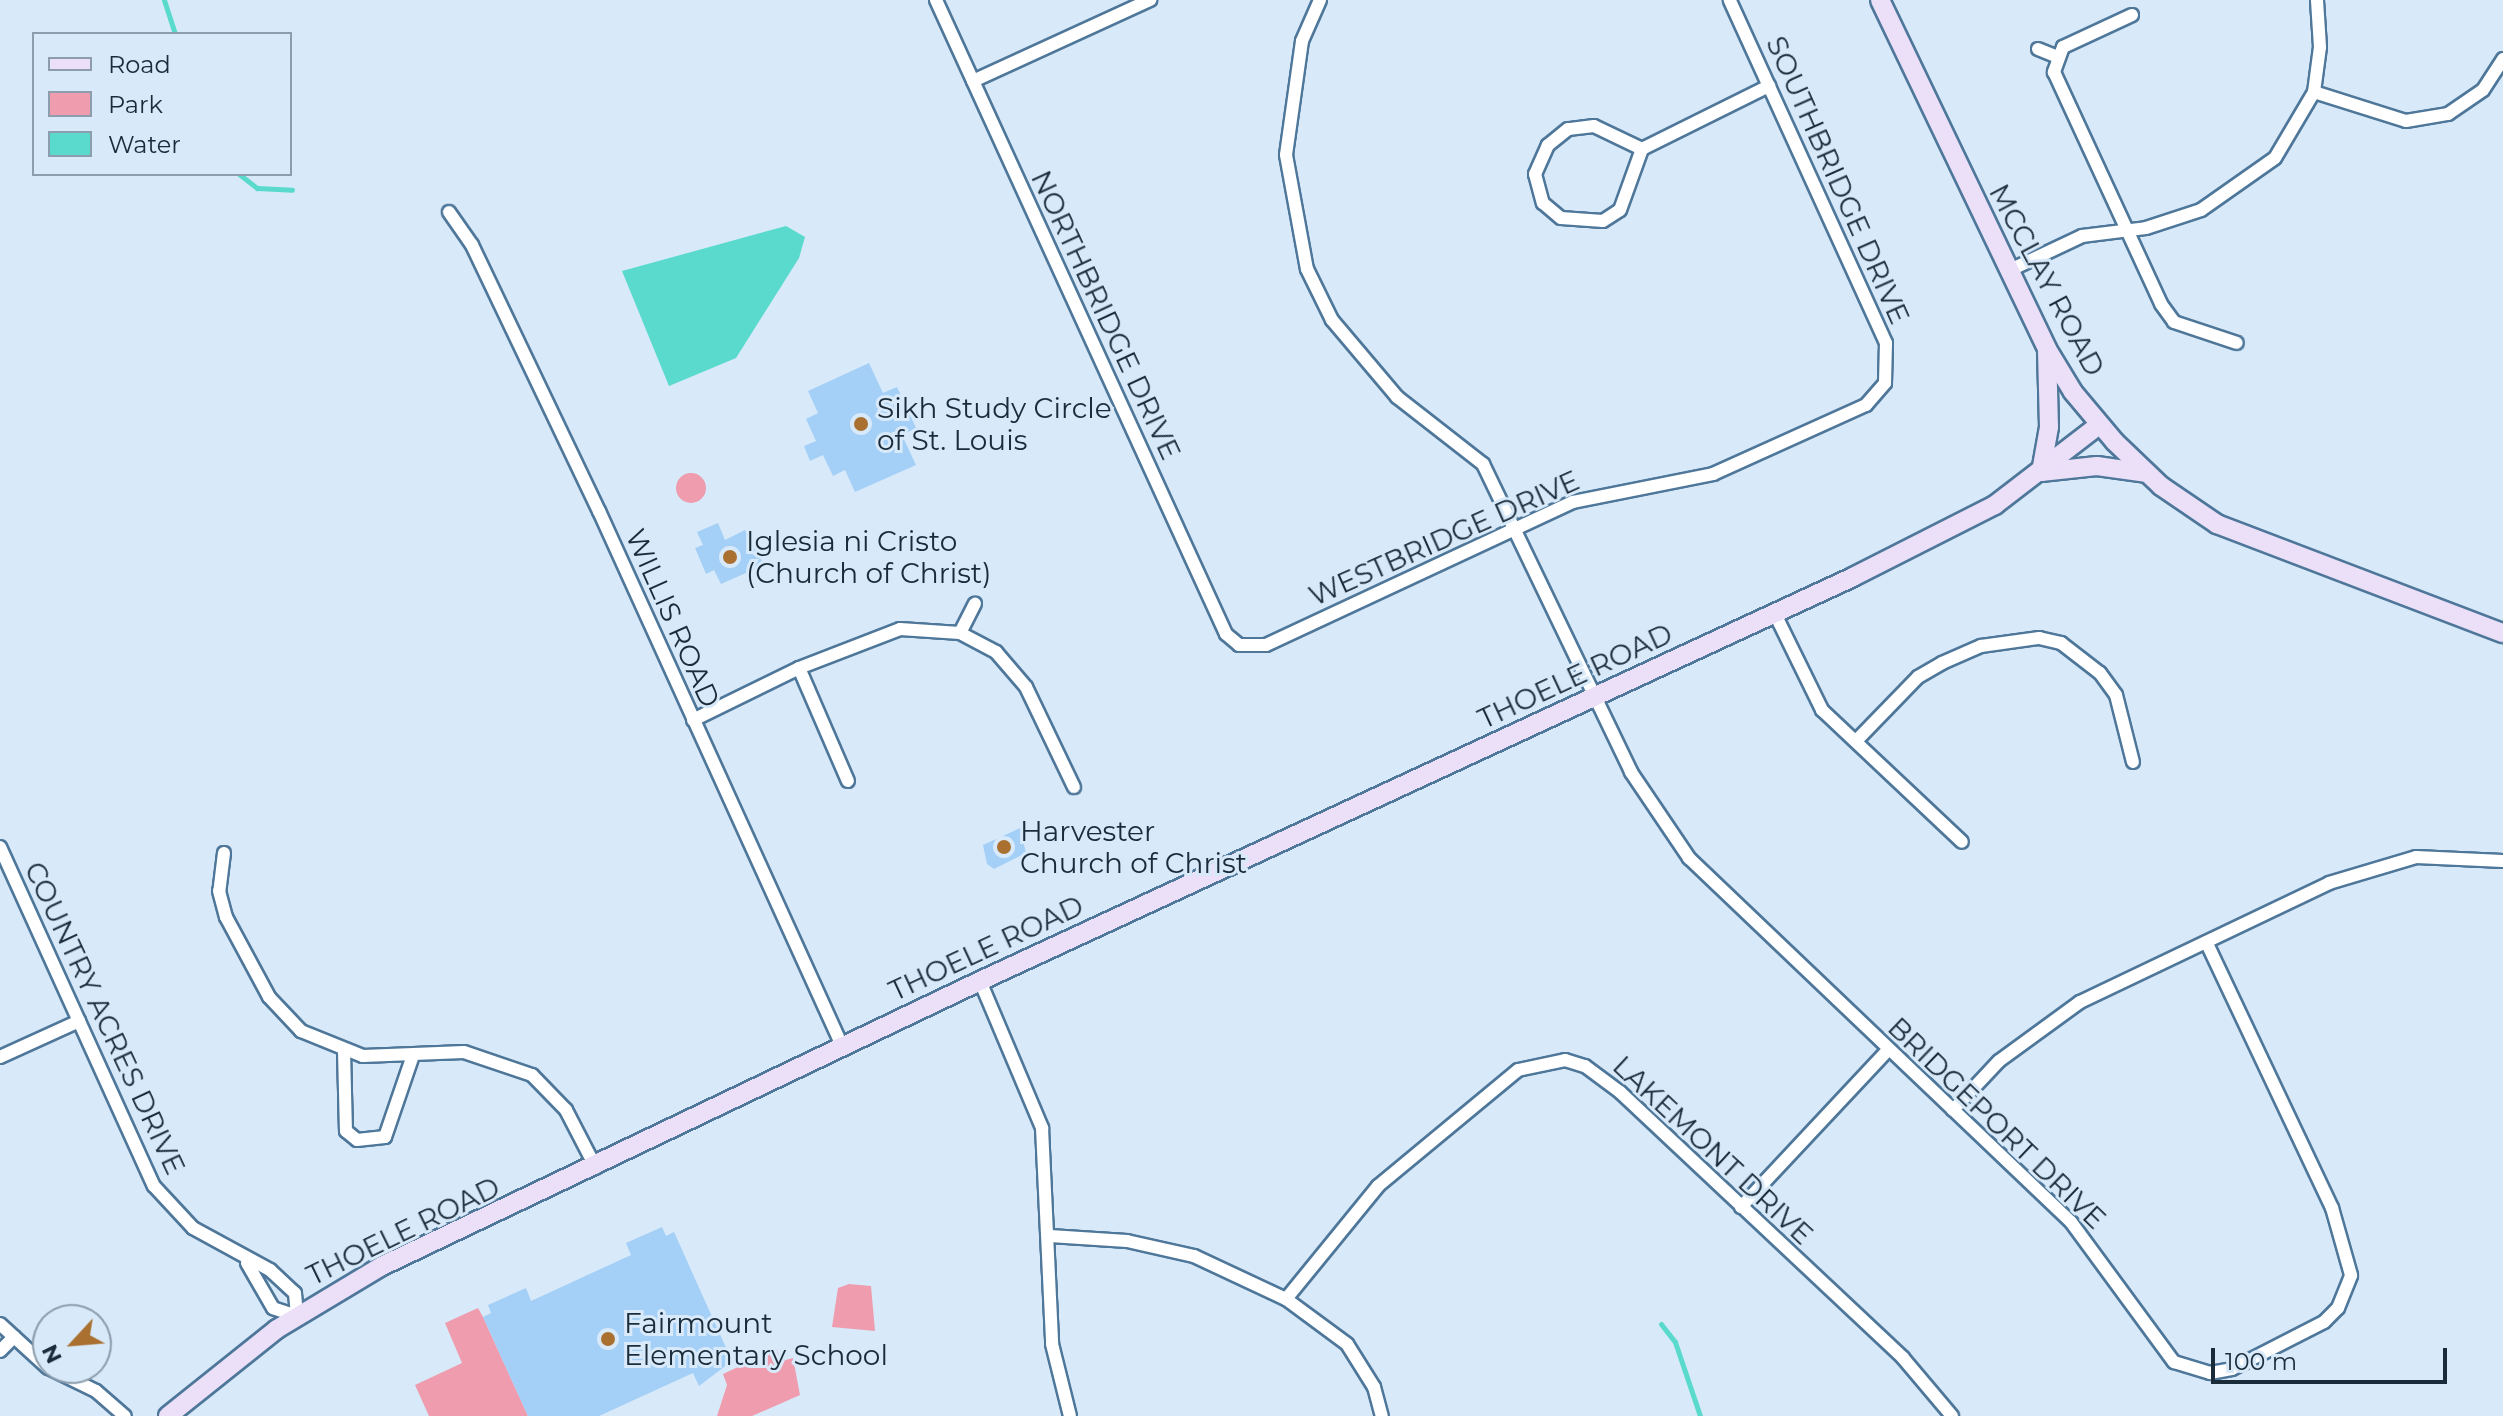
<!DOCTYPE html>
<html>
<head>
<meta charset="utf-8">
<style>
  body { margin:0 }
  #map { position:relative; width:2503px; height:1416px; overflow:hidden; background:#d8e9f9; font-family:Montserrat,sans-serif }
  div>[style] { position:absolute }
  .green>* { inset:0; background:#ee9cae }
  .round { border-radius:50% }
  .water>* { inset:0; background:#59dacc }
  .stream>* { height:5px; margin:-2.5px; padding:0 2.5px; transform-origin:2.5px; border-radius:2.5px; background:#59dacc }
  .building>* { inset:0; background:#a4d0f7 }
  .roads { filter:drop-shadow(2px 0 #4e779a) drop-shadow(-2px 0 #4e779a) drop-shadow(0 2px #4e779a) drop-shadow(0 -2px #4e779a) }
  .minor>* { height:12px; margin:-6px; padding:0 6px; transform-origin:6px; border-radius:6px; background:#fff }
  .secondary>* { height:18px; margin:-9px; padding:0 9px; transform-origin:9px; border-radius:9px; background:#ece0f9 }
  .dots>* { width:22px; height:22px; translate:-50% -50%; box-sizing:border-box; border:4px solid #d8e9f9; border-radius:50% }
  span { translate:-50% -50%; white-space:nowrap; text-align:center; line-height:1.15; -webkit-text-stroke:6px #d8e9f9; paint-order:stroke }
  .street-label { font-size:28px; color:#1a2b3a }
  .poi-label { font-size:28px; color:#1a2b3a }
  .left { translate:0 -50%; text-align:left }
  .legend { position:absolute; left:32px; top:32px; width:260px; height:144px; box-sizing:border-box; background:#d8e9f9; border:2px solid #8c9dad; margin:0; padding:10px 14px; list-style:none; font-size:24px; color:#1a2b3a }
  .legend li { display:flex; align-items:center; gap:16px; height:40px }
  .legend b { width:40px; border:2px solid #8c9dad }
  .north { position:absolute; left:32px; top:1304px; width:80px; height:80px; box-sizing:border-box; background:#d8e9f9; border:2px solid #8c9dad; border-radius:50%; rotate:244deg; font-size:22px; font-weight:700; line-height:32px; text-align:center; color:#1a2b3a }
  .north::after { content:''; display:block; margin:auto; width:28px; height:36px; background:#aa7030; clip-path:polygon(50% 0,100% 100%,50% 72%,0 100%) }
  .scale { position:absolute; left:2211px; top:1348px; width:236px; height:36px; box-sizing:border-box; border:4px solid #1a2b3a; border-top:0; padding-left:10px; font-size:24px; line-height:28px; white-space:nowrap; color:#1a2b3a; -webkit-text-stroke:6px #d8e9f9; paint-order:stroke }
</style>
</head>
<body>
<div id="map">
  <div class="green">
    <i class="round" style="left:676px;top:473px;width:30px;height:30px"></i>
    <i style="clip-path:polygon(849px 1284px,871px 1286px,875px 1331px,832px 1327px,838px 1288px)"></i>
    <i style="clip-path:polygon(478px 1308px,483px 1317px,528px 1416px,429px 1416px,415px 1385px,462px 1363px,445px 1323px)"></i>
    <i style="clip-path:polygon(776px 1349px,782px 1361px,793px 1358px,800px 1395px,752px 1416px,717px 1416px,727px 1385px,723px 1374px)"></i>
  </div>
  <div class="water">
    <i style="clip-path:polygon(786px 226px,805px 237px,799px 258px,736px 358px,669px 386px,622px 271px)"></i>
  </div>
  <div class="stream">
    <i style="left:164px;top:0;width:36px;rotate:72deg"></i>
    <i style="left:239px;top:174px;width:23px;rotate:38deg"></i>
    <i style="left:257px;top:188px;width:35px;rotate:3deg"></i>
    <i style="left:1661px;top:1324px;width:23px;rotate:52deg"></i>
    <i style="left:1675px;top:1342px;width:78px;rotate:71.3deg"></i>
  </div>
  <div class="building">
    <i style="clip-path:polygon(869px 363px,883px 393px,897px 387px,916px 428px,902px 435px,916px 465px,855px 492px,845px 470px,833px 476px,823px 455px,810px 461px,804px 446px,816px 441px,806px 419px,818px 413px,808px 391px)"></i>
    <i style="clip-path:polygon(718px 523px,725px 540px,745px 530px,764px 565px,721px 584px,714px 570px,706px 574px,695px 548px,703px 545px,697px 532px)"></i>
    <i style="clip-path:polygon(1020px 828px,1026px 853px,994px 869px,987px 864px,983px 845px)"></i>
    <i style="clip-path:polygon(662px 1227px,666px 1236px,674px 1232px,732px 1361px,699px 1386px,693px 1373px,599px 1416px,528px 1416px,483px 1317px,491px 1313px,488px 1305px,526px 1288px,531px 1301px,631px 1255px,626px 1243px)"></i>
  </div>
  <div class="roads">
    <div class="minor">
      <i style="left:936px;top:0;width:697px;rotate:65.42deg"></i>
      <i style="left:1226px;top:634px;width:17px;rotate:40deg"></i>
      <i style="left:1239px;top:645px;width:27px"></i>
      <i style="left:1266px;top:645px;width:339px;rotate:-25deg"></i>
      <i style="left:1573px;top:502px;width:143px;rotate:-11.3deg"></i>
      <i style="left:1713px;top:474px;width:168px;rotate:-24.3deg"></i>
      <i style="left:1866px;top:405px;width:29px;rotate:-49deg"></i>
      <i style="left:1885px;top:383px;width:40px;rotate:-88.6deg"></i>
      <i style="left:1886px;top:343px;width:377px;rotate:-114.5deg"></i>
      <i style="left:1320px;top:0;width:45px;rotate:113.7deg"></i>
      <i style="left:1302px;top:41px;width:115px;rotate:98deg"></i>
      <i style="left:1286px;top:155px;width:116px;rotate:79.6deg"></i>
      <i style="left:1307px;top:269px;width:57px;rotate:63.9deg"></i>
      <i style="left:1332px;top:320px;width:101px;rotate:49.8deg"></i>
      <i style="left:1397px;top:397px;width:109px;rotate:37.9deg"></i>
      <i style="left:1483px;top:464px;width:342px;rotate:64.3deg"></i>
      <i style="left:1631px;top:772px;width:104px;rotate:56deg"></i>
      <i style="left:1689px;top:858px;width:528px;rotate:43.62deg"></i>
      <i style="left:2071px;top:1222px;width:174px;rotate:53.7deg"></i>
      <i style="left:2174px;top:1362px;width:38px;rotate:17deg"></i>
      <i style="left:2210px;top:1373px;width:22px;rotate:-10deg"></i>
      <i style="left:2232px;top:1369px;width:103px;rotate:-27.1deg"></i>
      <i style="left:2324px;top:1322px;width:20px;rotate:-45deg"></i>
      <i style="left:2338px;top:1308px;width:35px;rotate:-68deg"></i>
      <i style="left:2351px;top:1275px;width:70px;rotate:-105.8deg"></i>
      <i style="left:2332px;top:1208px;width:294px;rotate:-115.3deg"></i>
      <i style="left:2132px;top:15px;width:76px;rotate:155.1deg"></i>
      <i style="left:2063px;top:47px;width:27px;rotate:110deg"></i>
      <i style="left:2054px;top:72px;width:255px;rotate:65.2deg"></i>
      <i style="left:2161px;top:304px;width:22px;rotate:54deg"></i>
      <i style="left:2174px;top:322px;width:66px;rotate:18.4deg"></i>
      <i style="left:2038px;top:49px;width:18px;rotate:22deg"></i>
      <i style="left:973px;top:81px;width:195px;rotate:-24.6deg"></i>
      <i style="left:2314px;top:92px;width:96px;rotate:17.5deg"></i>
      <i style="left:2406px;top:121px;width:43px;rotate:-9.5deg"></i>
      <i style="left:2448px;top:114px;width:42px;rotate:-34.4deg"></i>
      <i style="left:2483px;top:90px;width:37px;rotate:-57deg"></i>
      <i style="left:1642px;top:149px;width:53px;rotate:-154.4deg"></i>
      <i style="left:1594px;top:126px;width:26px;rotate:173deg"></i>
      <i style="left:1568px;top:129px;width:26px;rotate:141deg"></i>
      <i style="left:1548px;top:145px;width:32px;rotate:114deg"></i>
      <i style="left:1535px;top:174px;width:30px;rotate:75deg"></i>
      <i style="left:1543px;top:203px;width:23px;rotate:40deg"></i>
      <i style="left:1561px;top:218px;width:42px;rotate:4.1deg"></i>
      <i style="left:1603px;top:221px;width:20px;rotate:-33deg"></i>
      <i style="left:1620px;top:210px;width:65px;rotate:-70.2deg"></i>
      <i style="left:1642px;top:149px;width:142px;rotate:-26.4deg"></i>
      <i style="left:449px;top:212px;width:40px;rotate:55.1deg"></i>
      <i style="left:472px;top:245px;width:295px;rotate:64.5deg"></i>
      <i style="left:599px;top:511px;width:590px;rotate:65.56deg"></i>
      <i style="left:2008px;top:271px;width:82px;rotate:-25.3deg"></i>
      <i style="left:2082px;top:236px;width:64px;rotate:-7.1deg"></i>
      <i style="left:2146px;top:228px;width:58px;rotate:-18.1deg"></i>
      <i style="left:2201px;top:210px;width:90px;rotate:-35.1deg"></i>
      <i style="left:2275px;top:158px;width:77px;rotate:-59.4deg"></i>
      <i style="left:2314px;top:92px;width:45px;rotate:-82.4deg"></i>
      <i style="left:2320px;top:47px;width:47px;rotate:-93.7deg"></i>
      <i style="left:1775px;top:614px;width:107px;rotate:63.9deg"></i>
      <i style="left:1822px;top:710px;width:192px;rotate:43.3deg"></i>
      <i style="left:960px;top:633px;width:33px;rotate:-63deg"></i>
      <i style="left:799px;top:668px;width:123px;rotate:66.6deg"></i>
      <i style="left:693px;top:720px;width:118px;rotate:-26.1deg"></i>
      <i style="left:799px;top:668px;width:108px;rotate:-21.1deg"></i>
      <i style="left:900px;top:629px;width:60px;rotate:3.8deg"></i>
      <i style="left:960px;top:633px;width:41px;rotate:27.8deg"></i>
      <i style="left:996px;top:652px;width:46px;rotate:49.4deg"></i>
      <i style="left:1026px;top:687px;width:111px;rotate:64.4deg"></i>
      <i style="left:1856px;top:741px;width:89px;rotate:-45.9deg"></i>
      <i style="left:1918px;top:677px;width:28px;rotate:-30deg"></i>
      <i style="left:1942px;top:663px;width:43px;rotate:-23.6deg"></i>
      <i style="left:1981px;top:646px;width:59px;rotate:-7.9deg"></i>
      <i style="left:2039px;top:638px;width:23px;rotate:13deg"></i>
      <i style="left:2061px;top:643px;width:49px;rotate:37.6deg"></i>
      <i style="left:2100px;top:673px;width:27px;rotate:54deg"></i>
      <i style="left:2116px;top:695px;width:69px;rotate:75.8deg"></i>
      <i style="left:0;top:847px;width:372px;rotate:65.6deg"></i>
      <i style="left:154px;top:1186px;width:57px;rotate:47.1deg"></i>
      <i style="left:193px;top:1228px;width:88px;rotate:28.6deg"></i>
      <i style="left:270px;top:1270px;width:34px;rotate:43deg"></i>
      <i style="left:295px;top:1293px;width:23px;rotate:85deg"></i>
      <i style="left:297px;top:1316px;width:25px;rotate:-162deg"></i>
      <i style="left:273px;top:1308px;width:52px;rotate:-120deg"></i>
      <i style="left:224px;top:853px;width:38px;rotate:97deg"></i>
      <i style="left:219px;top:891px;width:27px;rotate:75deg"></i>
      <i style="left:226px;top:917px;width:91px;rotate:61.7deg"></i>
      <i style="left:269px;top:997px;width:47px;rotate:46.7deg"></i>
      <i style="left:301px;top:1031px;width:67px;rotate:22deg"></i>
      <i style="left:363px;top:1056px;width:101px;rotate:-2.3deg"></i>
      <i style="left:464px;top:1052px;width:72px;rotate:18.7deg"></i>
      <i style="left:532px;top:1075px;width:49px;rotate:45.8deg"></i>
      <i style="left:566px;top:1110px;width:65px;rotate:62.7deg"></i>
      <i style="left:980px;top:981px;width:160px;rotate:67.1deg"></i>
      <i style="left:1042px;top:1128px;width:216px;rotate:87.3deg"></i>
      <i style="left:1052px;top:1344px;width:74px;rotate:76deg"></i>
      <i style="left:344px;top:1051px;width:80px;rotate:88.6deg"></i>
      <i style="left:346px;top:1131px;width:14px;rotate:39deg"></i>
      <i style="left:357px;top:1140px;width:28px;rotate:-6deg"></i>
      <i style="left:385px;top:1137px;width:83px;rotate:-71.1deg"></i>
      <i style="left:0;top:1057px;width:87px;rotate:-24.5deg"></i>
      <i style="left:1953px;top:1110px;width:67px;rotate:-46.8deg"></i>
      <i style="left:1999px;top:1061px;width:100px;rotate:-36.1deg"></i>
      <i style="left:2080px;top:1002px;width:276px;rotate:-25.5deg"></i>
      <i style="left:2329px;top:883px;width:91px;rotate:-16.6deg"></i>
      <i style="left:2416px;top:857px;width:87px;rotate:2.6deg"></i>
      <i style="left:1741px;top:1207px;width:216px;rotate:-46.9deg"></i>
      <i style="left:1050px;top:1236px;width:77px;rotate:3.7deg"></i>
      <i style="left:1127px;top:1241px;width:69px;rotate:12.6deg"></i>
      <i style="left:1194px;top:1256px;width:102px;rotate:25.1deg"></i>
      <i style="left:1286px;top:1299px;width:76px;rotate:36.4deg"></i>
      <i style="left:1347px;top:1344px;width:51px;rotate:57.9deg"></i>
      <i style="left:1374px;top:1387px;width:30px;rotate:75deg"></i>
      <i style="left:1286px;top:1299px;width:146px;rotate:-50.8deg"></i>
      <i style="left:1378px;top:1186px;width:182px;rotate:-39.6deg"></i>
      <i style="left:1518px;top:1070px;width:48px;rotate:-12deg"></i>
      <i style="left:1565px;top:1060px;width:21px;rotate:17deg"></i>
      <i style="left:1585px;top:1066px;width:44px;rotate:36.6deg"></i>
      <i style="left:1620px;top:1092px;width:388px;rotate:43.2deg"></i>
      <i style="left:1903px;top:1358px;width:76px;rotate:49.8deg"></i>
      <i style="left:0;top:1324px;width:65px;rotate:42.5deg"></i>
      <i style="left:0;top:1351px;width:20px;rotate:-45deg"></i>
      <i style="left:49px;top:1368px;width:52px;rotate:26.1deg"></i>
      <i style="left:96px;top:1391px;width:38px;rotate:41deg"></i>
    </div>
    <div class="secondary">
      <i style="left:1880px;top:0;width:387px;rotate:64.4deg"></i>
      <i style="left:2047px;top:349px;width:50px;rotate:58.8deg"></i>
      <i style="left:2073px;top:392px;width:65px;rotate:50deg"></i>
      <i style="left:2115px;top:442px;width:64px;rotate:43.7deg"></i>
      <i style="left:2161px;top:486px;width:68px;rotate:34.2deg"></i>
      <i style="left:2217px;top:524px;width:306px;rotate:20.9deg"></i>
      <i style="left:2041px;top:472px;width:46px;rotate:-79.9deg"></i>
      <i style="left:2049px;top:427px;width:75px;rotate:-91.5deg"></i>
      <i style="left:2041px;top:472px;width:56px;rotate:-6.1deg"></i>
      <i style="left:2097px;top:466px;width:49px;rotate:8.1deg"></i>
      <i style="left:168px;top:1416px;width:139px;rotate:-38.6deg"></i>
      <i style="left:277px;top:1329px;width:122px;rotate:-31deg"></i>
      <i style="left:382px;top:1266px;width:662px;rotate:-25.48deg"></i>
      <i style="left:980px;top:981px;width:962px;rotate:-24.83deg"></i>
      <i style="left:1853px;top:577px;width:159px;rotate:-26.9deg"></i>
      <i style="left:1995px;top:505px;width:131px;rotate:-37.6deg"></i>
    </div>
  </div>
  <div class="dots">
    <i style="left:861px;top:424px;background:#aa7030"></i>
    <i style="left:730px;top:557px;background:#aa7030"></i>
    <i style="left:1004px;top:847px;background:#aa7030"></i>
    <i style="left:608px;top:1339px;background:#aa7030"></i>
  </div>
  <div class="street-label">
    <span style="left:1838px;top:180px;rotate:66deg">SOUTHBRIDGE DRIVE</span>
    <span style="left:2047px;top:280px;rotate:62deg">MCCLAY ROAD</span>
    <span style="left:1106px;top:315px;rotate:65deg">NORTHBRIDGE DRIVE</span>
    <span style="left:1444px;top:538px;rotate:-24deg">WESTBRIDGE DRIVE</span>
    <span style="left:673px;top:618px;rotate:66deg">WILLIS ROAD</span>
    <span style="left:1575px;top:676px;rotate:-25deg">THOELE ROAD</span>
    <span style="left:986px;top:948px;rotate:-25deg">THOELE ROAD</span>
    <span style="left:105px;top:1018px;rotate:65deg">COUNTRY ACRES DRIVE</span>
    <span style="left:1997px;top:1123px;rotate:44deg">BRIDGEPORT DRIVE</span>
    <span style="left:1713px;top:1150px;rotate:43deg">LAKEMONT DRIVE</span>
    <span style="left:403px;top:1231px;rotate:-26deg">THOELE ROAD</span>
  </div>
  <div class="poi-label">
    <span class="left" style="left:877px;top:424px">Sikh Study Circle<br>of St. Louis</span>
    <span class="left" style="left:746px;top:557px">Iglesia ni Cristo<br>(Church of Christ)</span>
    <span class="left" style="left:1020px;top:847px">Harvester<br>Church of Christ</span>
    <span class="left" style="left:624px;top:1339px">Fairmount<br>Elementary School</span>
  </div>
  <ul class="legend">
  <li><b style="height:10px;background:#ece0f9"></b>Road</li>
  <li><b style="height:22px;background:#ee9cae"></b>Park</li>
  <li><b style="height:22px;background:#59dacc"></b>Water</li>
  </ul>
  <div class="north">N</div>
  <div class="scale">100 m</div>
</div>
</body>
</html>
